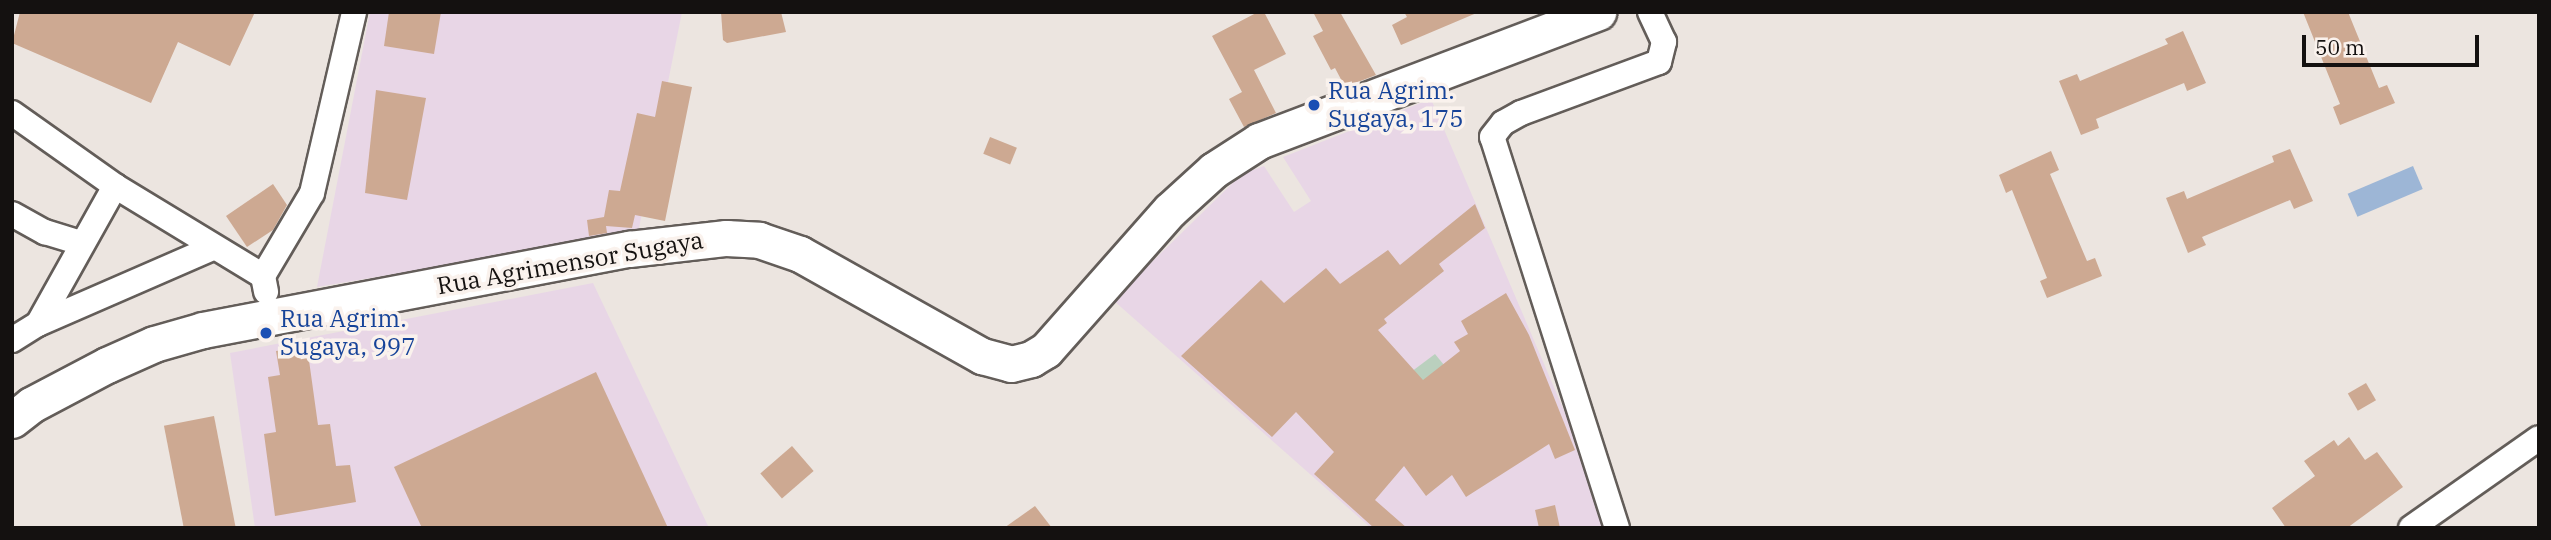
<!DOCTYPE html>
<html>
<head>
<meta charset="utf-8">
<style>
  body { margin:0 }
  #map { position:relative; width:2551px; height:540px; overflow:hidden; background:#ece5e0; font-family:"IBM Plex Serif",serif }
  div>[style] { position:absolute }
  .industrial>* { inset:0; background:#e8d6e6 }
  .green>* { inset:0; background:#bad0be }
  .water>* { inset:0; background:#9db6d6; transform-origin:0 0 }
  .building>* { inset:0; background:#cda992; transform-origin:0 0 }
  .roads { filter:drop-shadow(2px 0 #635d59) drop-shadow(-2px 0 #635d59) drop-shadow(0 2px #635d59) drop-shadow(0 -2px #635d59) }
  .minor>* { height:24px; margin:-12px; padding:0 12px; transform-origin:12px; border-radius:12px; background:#fff }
  .secondary>* { height:35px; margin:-17.5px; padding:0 17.5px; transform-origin:17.5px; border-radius:17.5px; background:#fff }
  .dots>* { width:19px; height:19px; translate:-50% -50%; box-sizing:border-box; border:4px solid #faf2ed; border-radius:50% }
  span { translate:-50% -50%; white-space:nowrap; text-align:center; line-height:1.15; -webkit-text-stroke:7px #faf2ed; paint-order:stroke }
  .transit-label { font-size:24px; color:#164399 }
  .left { translate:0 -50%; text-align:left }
  .street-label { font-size:24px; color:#141110 }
  .frame { position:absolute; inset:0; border:14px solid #141110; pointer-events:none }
  .scale { position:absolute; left:2302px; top:35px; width:177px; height:32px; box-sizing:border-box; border:4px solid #141110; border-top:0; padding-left:9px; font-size:21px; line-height:24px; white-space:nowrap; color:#141110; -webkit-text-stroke:5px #faf2ed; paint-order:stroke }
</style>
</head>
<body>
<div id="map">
  <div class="industrial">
    <i style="clip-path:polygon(370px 12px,682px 12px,638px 233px,317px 287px)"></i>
    <i style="clip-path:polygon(1431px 99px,1571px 427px,1609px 528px,1371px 528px,1113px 300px,1242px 174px,1264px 166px,1294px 212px,1311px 201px,1283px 157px)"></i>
    <i style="clip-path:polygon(593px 283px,709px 528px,255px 528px,230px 353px)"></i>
  </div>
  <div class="green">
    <i style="clip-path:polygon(1435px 354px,1453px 376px,1395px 384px)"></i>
  </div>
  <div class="water">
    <i style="left:2413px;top:166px;width:25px;height:71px;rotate:67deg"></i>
  </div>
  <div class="building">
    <i style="clip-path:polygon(20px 12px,255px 12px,230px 66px,178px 42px,151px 103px,12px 43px)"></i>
    <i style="clip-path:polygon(389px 12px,441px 12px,434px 54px,384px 46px)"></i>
    <i style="clip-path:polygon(721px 12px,781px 12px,786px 32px,727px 43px,723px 40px)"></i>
    <i style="clip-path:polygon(1258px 12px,1264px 12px,1286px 54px,1254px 70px,1276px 113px,1244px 127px,1229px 99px,1242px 92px,1212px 36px)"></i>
    <i style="clip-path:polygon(1313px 12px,1340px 12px,1376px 75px,1345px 87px,1335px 68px,1331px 70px,1313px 36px,1323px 31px)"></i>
    <i style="clip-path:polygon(1404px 12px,1479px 12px,1401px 45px,1392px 25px,1407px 17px)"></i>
    <i style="clip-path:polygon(2303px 12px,2348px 12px,2379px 88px,2387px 85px,2395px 103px,2340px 125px,2333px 107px,2340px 104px)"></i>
    <i style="clip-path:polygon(2183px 31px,2206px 83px,2187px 91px,2184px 83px,2096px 119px,2099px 128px,2081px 135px,2059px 81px,2077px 74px,2080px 81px,2168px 44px,2165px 39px)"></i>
    <i style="clip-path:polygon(662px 81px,692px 87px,665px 221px,635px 215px,632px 228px,606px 226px,607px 233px,589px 236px,587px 220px,604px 217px,609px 190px,620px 191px,637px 113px,655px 117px)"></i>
    <i style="clip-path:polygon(376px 90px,426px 98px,407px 200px,365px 193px)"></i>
    <i style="left:990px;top:137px;width:29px;height:18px;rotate:22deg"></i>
    <i style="clip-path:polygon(2290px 149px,2313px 201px,2294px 209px,2290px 200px,2202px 237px,2206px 245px,2188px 253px,2166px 198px,2184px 191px,2187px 199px,2274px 162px,2272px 156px)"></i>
    <i style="clip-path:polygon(2051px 151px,2059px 170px,2050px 174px,2087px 261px,2095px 258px,2102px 276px,2047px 298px,2040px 281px,2047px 278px,2012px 190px,2006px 193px,1999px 175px)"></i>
    <i style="clip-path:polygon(273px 184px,287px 205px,273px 230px,247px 247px,226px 216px)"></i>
    <i style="clip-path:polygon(1475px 204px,1485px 228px,1439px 264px,1444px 271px,1384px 319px,1387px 323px,1378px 330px,1423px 380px,1460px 351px,1454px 342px,1468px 334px,1461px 321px,1506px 293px,1529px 335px,1575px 450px,1555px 459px,1549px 444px,1466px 497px,1452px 475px,1426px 496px,1404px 466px,1375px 500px,1407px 528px,1374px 528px,1314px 474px,1334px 452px,1296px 412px,1272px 437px,1181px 356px,1261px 280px,1284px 303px,1326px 268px,1340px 284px,1388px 250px,1400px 265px)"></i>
    <i style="clip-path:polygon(307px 346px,318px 425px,330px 424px,336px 466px,350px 465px,356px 502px,275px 516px,264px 434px,276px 432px,268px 377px,280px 375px,276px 351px)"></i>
    <i style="clip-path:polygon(596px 372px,668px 528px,422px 528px,394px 467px)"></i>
    <i style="left:2366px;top:383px;width:20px;height:21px;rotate:60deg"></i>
    <i style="left:214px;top:416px;width:114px;height:51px;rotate:79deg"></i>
    <i style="clip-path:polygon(2349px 437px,2365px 460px,2377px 452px,2403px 487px,2347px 528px,2286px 528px,2272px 508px,2315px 476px,2304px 461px,2334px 440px,2338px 446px)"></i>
    <i style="left:792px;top:446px;width:33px;height:42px;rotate:49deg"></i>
    <i style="clip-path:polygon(1555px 505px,1560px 528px,1539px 528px,1535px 510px)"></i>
    <i style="clip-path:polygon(1035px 506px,1052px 528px,1004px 528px)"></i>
  </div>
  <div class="roads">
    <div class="minor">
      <i style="left:12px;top:113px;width:126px;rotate:35.3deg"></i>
      <i style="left:115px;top:186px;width:173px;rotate:31.3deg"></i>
      <i style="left:263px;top:276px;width:16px;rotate:79deg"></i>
      <i style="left:12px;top:214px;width:38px;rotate:29deg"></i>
      <i style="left:45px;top:232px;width:38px;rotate:17deg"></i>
      <i style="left:263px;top:276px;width:96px;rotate:-59.4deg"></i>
      <i style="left:312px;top:193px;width:186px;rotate:-76.9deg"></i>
      <i style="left:38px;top:324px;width:158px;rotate:-60.8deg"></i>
      <i style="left:12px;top:340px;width:31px;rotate:-32deg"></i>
      <i style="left:38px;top:324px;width:191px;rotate:-23.5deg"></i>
      <i style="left:1617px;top:528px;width:410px;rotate:-107.7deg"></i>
      <i style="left:1492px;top:137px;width:18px;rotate:-52deg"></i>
      <i style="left:1503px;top:123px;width:21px;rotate:-29deg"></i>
      <i style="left:1521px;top:113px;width:147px;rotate:-20.3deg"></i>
      <i style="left:1659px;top:62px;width:21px;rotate:-76deg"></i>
      <i style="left:1664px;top:42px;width:33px;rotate:-115deg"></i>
      <i style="left:2411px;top:528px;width:156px;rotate:-35.1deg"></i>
    </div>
    <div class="secondary">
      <i style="left:12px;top:420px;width:24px;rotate:-38deg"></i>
      <i style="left:31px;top:405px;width:86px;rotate:-27.8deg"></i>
      <i style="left:107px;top:365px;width:51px;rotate:-24.1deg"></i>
      <i style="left:154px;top:344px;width:51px;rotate:-15.9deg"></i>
      <i style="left:203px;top:330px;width:434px;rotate:-10.8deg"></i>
      <i style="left:629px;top:249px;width:98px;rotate:-6.5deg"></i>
      <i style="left:726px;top:238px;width:33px;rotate:3deg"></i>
      <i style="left:759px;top:240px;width:43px;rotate:18.9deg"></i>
      <i style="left:800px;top:254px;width:209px;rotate:29.3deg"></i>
      <i style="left:982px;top:356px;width:30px;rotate:15deg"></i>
      <i style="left:1011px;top:364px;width:21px;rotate:-14deg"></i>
      <i style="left:1031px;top:359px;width:17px;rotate:-31deg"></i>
      <i style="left:1046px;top:350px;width:187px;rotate:-48.5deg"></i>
      <i style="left:1170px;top:210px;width:59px;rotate:-42.3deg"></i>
      <i style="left:1214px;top:170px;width:54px;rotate:-32.8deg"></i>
      <i style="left:1259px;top:141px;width:363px;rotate:-20.8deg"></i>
    </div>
  </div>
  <div class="dots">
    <i style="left:1314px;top:105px;background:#1a4fb4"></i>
    <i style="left:266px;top:333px;background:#1a4fb4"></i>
  </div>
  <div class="transit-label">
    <span class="left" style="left:1328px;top:105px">Rua Agrim.<br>Sugaya, 175</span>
    <span class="left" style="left:280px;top:333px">Rua Agrim.<br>Sugaya, 997</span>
  </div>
  <div class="street-label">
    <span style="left:570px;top:263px;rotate:-10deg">Rua Agrimensor Sugaya</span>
  </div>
  <div class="frame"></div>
  <div class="scale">50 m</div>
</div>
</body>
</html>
